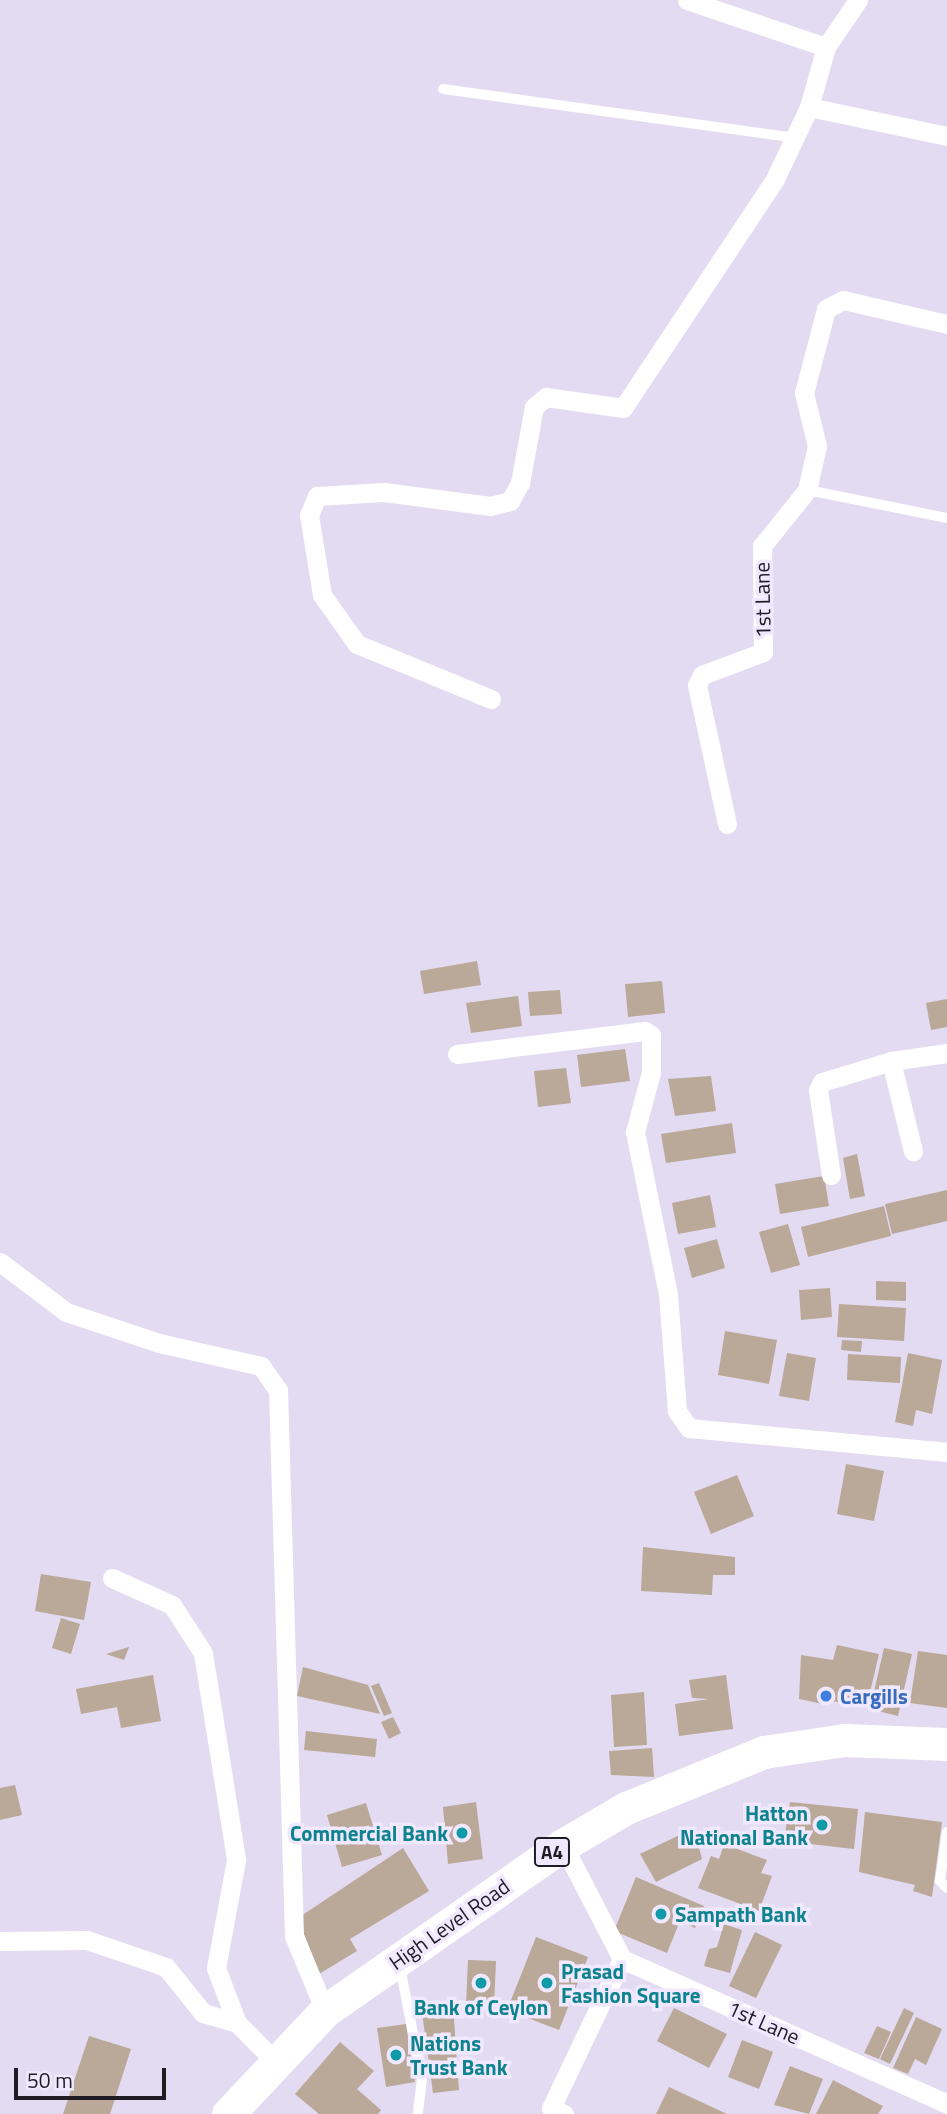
<!DOCTYPE html>
<html>
<head>
<meta charset="utf-8">
<style>
  body { margin:0 }
  #map { position:relative; width:947px; height:2114px; overflow:hidden; background:#e3dbf1; font-family:"Titillium Web",sans-serif }
  div>[style] { position:absolute }
  [style*='--x'] { left:calc(var(--x)*1px); top:calc(var(--y)*1px); width:calc(var(--w)*1px); rotate:calc(var(--a)*1deg) }
  .building>* { inset:0; background:#baa898 }
  .service>* { height:10px; margin:-5px; padding:0 5px; transform-origin:5px; border-radius:5px; background:#fff }
  .minor>* { height:19px; margin:-9.5px; padding:0 9.5px; transform-origin:9.5px; border-radius:9.5px; background:#fff }
  .trunk>* { height:33px; margin:-16.5px; padding:0 16.5px; transform-origin:16.5px; border-radius:16.5px; background:#fff }
  .dots>* { width:19px; height:19px; translate:-50% -50%; box-sizing:border-box; border:4px solid #f0e8fe; border-radius:50% }
  span { translate:-50% -50%; white-space:nowrap; text-align:center; line-height:1.15; -webkit-text-stroke:7px #f0e8fe; paint-order:stroke }
  .shield-label span { padding:2px 5px; background:#f0e8fe; border:2px solid; border-radius:5px; -webkit-text-stroke-width:0 }
  .shield-label { font-size:19px; color:#1f1c23; font-weight:700 }
  .street-label { font-size:21px; color:#1f1c23 }
  .shop-label { font-size:21px; color:#366cbe; font-weight:700 }
  .left { translate:0 -50%; text-align:left }
  .culture-label { font-size:21px; color:#0d838f; font-weight:700 }
  .right { translate:-100% -50%; text-align:right }
  .scale { position:absolute; left:14px; top:2068px; width:152px; height:32px; box-sizing:border-box; border:4px solid #1f1c23; border-top:0; padding-left:9px; font-size:21px; line-height:24px; white-space:nowrap; color:#1f1c23; -webkit-text-stroke:5px #f0e8fe; paint-order:stroke }
</style>
</head>
<body>
<div id="map">
  <div class="building">
    <div style="clip-path:polygon(477px 961px,481px 985px,424px 994px,420px 971px)"></div>
    <div style="clip-path:polygon(662px 981px,665px 1013px,628px 1017px,625px 984px)"></div>
    <div style="clip-path:polygon(560px 990px,562px 1014px,530px 1016px,528px 992px)"></div>
    <div style="clip-path:polygon(518px 996px,522px 1026px,471px 1033px,466px 1003px)"></div>
    <div style="clip-path:polygon(947px 999px,947px 1027px,931px 1030px,926px 1003px)"></div>
    <div style="clip-path:polygon(625px 1049px,630px 1081px,581px 1087px,577px 1055px)"></div>
    <div style="clip-path:polygon(566px 1068px,571px 1103px,538px 1107px,534px 1071px)"></div>
    <div style="clip-path:polygon(711px 1076px,716px 1111px,675px 1116px,668px 1079px)"></div>
    <div style="clip-path:polygon(732px 1123px,736px 1153px,666px 1163px,661px 1134px)"></div>
    <div style="clip-path:polygon(857px 1154px,865px 1196px,850px 1199px,843px 1158px)"></div>
    <div style="clip-path:polygon(824px 1176px,829px 1206px,780px 1214px,775px 1184px)"></div>
    <div style="clip-path:polygon(947px 1190px,947px 1221px,892px 1234px,885px 1204px)"></div>
    <div style="clip-path:polygon(710px 1195px,716px 1227px,678px 1234px,672px 1203px)"></div>
    <div style="clip-path:polygon(884px 1206px,891px 1236px,808px 1257px,801px 1227px)"></div>
    <div style="clip-path:polygon(788px 1224px,800px 1265px,771px 1273px,759px 1232px)"></div>
    <div style="clip-path:polygon(717px 1239px,725px 1268px,692px 1278px,684px 1248px)"></div>
    <div style="clip-path:polygon(876px 1281px,906px 1282px,906px 1301px,876px 1300px)"></div>
    <div style="clip-path:polygon(830px 1288px,832px 1317px,801px 1320px,799px 1290px)"></div>
    <div style="clip-path:polygon(839px 1304px,906px 1308px,904px 1341px,837px 1337px)"></div>
    <div style="clip-path:polygon(725px 1331px,777px 1340px,769px 1384px,718px 1375px)"></div>
    <div style="clip-path:polygon(842px 1340px,862px 1341px,861px 1352px,841px 1350px)"></div>
    <div style="clip-path:polygon(787px 1353px,816px 1358px,809px 1401px,779px 1396px)"></div>
    <div style="clip-path:polygon(908px 1353px,942px 1360px,932px 1414px,916px 1410px,913px 1426px,895px 1422px)"></div>
    <div style="clip-path:polygon(848px 1354px,901px 1357px,900px 1383px,847px 1380px)"></div>
    <div style="clip-path:polygon(846px 1464px,884px 1471px,874px 1521px,837px 1514px)"></div>
    <div style="clip-path:polygon(737px 1475px,754px 1516px,711px 1534px,694px 1492px)"></div>
    <div style="clip-path:polygon(643px 1547px,735px 1557px,735px 1575px,713px 1575px,712px 1595px,641px 1591px)"></div>
    <div style="clip-path:polygon(41px 1574px,91px 1582px,84px 1620px,35px 1611px)"></div>
    <div style="clip-path:polygon(61px 1618px,80px 1624px,71px 1654px,52px 1648px)"></div>
    <div style="clip-path:polygon(837px 1645px,879px 1654px,867px 1705px,828px 1701px,828px 1705px,799px 1699px,801px 1655px,833px 1660px)"></div>
    <div style="clip-path:polygon(129px 1647px,124px 1660px,106px 1654px)"></div>
    <div style="clip-path:polygon(884px 1648px,912px 1654px,898px 1716px,870px 1709px)"></div>
    <div style="clip-path:polygon(918px 1651px,947px 1655px,947px 1708px,910px 1703px)"></div>
    <div style="clip-path:polygon(303px 1667px,368px 1685px,380px 1714px,297px 1696px)"></div>
    <div style="clip-path:polygon(153px 1675px,161px 1721px,121px 1728px,117px 1707px,81px 1714px,76px 1689px)"></div>
    <div style="clip-path:polygon(726px 1675px,733px 1729px,679px 1736px,675px 1704px,709px 1699px,692px 1698px,689px 1680px)"></div>
    <div style="clip-path:polygon(379px 1683px,392px 1713px,384px 1716px,371px 1686px)"></div>
    <div style="clip-path:polygon(644px 1692px,647px 1745px,614px 1747px,611px 1695px)"></div>
    <div style="clip-path:polygon(393px 1717px,401px 1733px,389px 1739px,381px 1722px)"></div>
    <div style="clip-path:polygon(306px 1731px,377px 1739px,375px 1757px,304px 1750px)"></div>
    <div style="clip-path:polygon(652px 1748px,654px 1777px,611px 1775px,609px 1751px)"></div>
    <div style="clip-path:polygon(15px 1785px,22px 1815px,0 1820px,0 1788px)"></div>
    <div style="clip-path:polygon(476px 1802px,483px 1859px,448px 1864px,443px 1807px)"></div>
    <div style="clip-path:polygon(790px 1802px,858px 1809px,854px 1849px,784px 1841px)"></div>
    <div style="clip-path:polygon(366px 1803px,382px 1855px,342px 1867px,327px 1815px)"></div>
    <div style="clip-path:polygon(865px 1812px,942px 1822px,932px 1897px,913px 1891px,915px 1885px,859px 1872px)"></div>
    <div style="clip-path:polygon(694px 1828px,702px 1859px,656px 1882px,640px 1854px)"></div>
    <div style="clip-path:polygon(724px 1844px,767px 1860px,761px 1873px,772px 1876px,759px 1911px,698px 1888px,711px 1856px,719px 1859px)"></div>
    <div style="clip-path:polygon(403px 1848px,429px 1891px,350px 1939px,357px 1951px,319px 1974px,298px 1918px)"></div>
    <div style="clip-path:polygon(636px 1877px,704px 1906px,695px 1928px,680px 1921px,667px 1953px,614px 1931px)"></div>
    <div style="clip-path:polygon(724px 1924px,742px 1930px,730px 1973px,704px 1966px,709px 1949px,717px 1947px)"></div>
    <div style="clip-path:polygon(755px 1932px,782px 1945px,756px 1998px,729px 1986px)"></div>
    <div style="clip-path:polygon(536px 1937px,588px 1957px,559px 2030px,507px 2010px)"></div>
    <div style="clip-path:polygon(468px 1960px,496px 1961px,494px 2006px,466px 2005px)"></div>
    <div style="clip-path:polygon(453px 2006px,459px 2090px,433px 2093px,422px 2012px)"></div>
    <div style="clip-path:polygon(674px 2008px,727px 2034px,709px 2068px,657px 2041px)"></div>
    <div style="clip-path:polygon(904px 2008px,914px 2013px,890px 2064px,880px 2059px)"></div>
    <div style="clip-path:polygon(916px 2017px,942px 2029px,926px 2065px,915px 2059px,908px 2074px,893px 2068px)"></div>
    <div style="clip-path:polygon(406px 2024px,415px 2082px,386px 2087px,377px 2028px)"></div>
    <div style="clip-path:polygon(877px 2026px,891px 2032px,879px 2059px,864px 2053px)"></div>
    <div style="clip-path:polygon(89px 2036px,131px 2049px,110px 2114px,63px 2114px)"></div>
    <div style="clip-path:polygon(742px 2040px,773px 2052px,759px 2089px,728px 2077px)"></div>
    <div style="clip-path:polygon(340px 2042px,374px 2071px,357px 2089px,381px 2110px,378px 2114px,319px 2114px,295px 2094px)"></div>
    <div style="clip-path:polygon(790px 2066px,823px 2079px,809px 2114px,774px 2105px)"></div>
    <div style="clip-path:polygon(833px 2080px,883px 2106px,878px 2114px,816px 2114px)"></div>
    <div style="clip-path:polygon(669px 2087px,727px 2114px,656px 2114px)"></div>
  </div>
  <div class="service">
    <div style="--x:443;--y:89;--w:354;--a:7.9"></div>
    <div style="--x:807;--y:490;--w:143;--a:11.3"></div>
    <div style="--x:947;--y:1832;--w:49;--a:98.1"></div>
    <div style="--x:940;--y:1881;--w:10;--a:45"></div>
    <div style="--x:400;--y:1967;--w:114;--a:78.9"></div>
    <div style="--x:422;--y:2079;--w:35;--a:97"></div>
  </div>
  <div class="minor">
    <div style="--x:687;--y:0;--w:147;--a:18.7"></div>
    <div style="--x:809;--y:107;--w:141;--a:11.9"></div>
    <div style="--x:491;--y:699;--w:145;--a:-157.7"></div>
    <div style="--x:357;--y:644;--w:60;--a:-125.5"></div>
    <div style="--x:322;--y:595;--w:81;--a:-99.2"></div>
    <div style="--x:309;--y:515;--w:21;--a:-67"></div>
    <div style="--x:317;--y:496;--w:67;--a:-3.4"></div>
    <div style="--x:384;--y:492;--w:107;--a:7.5"></div>
    <div style="--x:490;--y:506;--w:21;--a:-14"></div>
    <div style="--x:510;--y:501;--w:21;--a:-61"></div>
    <div style="--x:520;--y:483;--w:77;--a:-79.6"></div>
    <div style="--x:534;--y:407;--w:16;--a:-40"></div>
    <div style="--x:546;--y:397;--w:78;--a:8.1"></div>
    <div style="--x:623;--y:408;--w:275;--a:-56.4"></div>
    <div style="--x:775;--y:179;--w:80;--a:-64.7"></div>
    <div style="--x:809;--y:107;--w:62;--a:-74.2"></div>
    <div style="--x:826;--y:47;--w:57;--a:-55.8"></div>
    <div style="--x:727;--y:824;--w:142;--a:-102.2"></div>
    <div style="--x:697;--y:685;--w:11;--a:-63"></div>
    <div style="--x:702;--y:675;--w:65;--a:-20.7"></div>
    <div style="--x:763;--y:652;--w:106;--a:-90.5"></div>
    <div style="--x:762;--y:546;--w:72;--a:-51.2"></div>
    <div style="--x:807;--y:490;--w:45;--a:-77.2"></div>
    <div style="--x:817;--y:446;--w:55;--a:-103.8"></div>
    <div style="--x:804;--y:393;--w:87;--a:-75.3"></div>
    <div style="--x:826;--y:309;--w:19;--a:-28"></div>
    <div style="--x:843;--y:300;--w:107;--a:13"></div>
    <div style="--x:457;--y:1054;--w:189;--a:-7"></div>
    <div style="--x:645;--y:1031;--w:7;--a:34"></div>
    <div style="--x:651;--y:1035;--w:37;--a:90"></div>
    <div style="--x:651;--y:1072;--w:62;--a:104.9"></div>
    <div style="--x:635;--y:1132;--w:165;--a:78.5"></div>
    <div style="--x:668;--y:1294;--w:117;--a:85.6"></div>
    <div style="--x:677;--y:1411;--w:21;--a:55"></div>
    <div style="--x:689;--y:1428;--w:259;--a:5.3"></div>
    <div style="--x:891;--y:1061;--w:93;--a:76.3"></div>
    <div style="--x:831;--y:1175;--w:86;--a:-98.7"></div>
    <div style="--x:818;--y:1090;--w:9;--a:-63"></div>
    <div style="--x:822;--y:1082;--w:72;--a:-16.9"></div>
    <div style="--x:891;--y:1061;--w:57;--a:-8.1"></div>
    <div style="--x:0;--y:1262;--w:83;--a:37.1"></div>
    <div style="--x:66;--y:1312;--w:98;--a:18.4"></div>
    <div style="--x:159;--y:1343;--w:105;--a:12.7"></div>
    <div style="--x:261;--y:1366;--w:29;--a:55"></div>
    <div style="--x:278;--y:1390;--w:546;--a:88.32"></div>
    <div style="--x:294;--y:1936;--w:81;--a:67.5"></div>
    <div style="--x:112;--y:1578;--w:66;--a:24.2"></div>
    <div style="--x:172;--y:1605;--w:57;--a:57.1"></div>
    <div style="--x:203;--y:1653;--w:210;--a:80.9"></div>
    <div style="--x:236;--y:1860;--w:110;--a:100.5"></div>
    <div style="--x:216;--y:1968;--w:59;--a:69.1"></div>
    <div style="--x:563;--y:1845;--w:128;--a:62.6"></div>
    <div style="--x:622;--y:1959;--w:356;--a:24"></div>
    <div style="--x:0;--y:1941;--w:87;--a:-0.7"></div>
    <div style="--x:87;--y:1940;--w:83;--a:18.9"></div>
    <div style="--x:166;--y:1967;--w:59;--a:51.2"></div>
    <div style="--x:203;--y:2013;--w:35;--a:16"></div>
    <div style="--x:237;--y:2023;--w:54;--a:45"></div>
    <div style="--x:564;--y:2114;--w:14;--a:-155"></div>
    <div style="--x:551;--y:2108;--w:165;--a:-64.5"></div>
  </div>
  <div class="trunk">
    <div style="--x:228;--y:2114;--w:141;--a:-46.7"></div>
    <div style="--x:325;--y:2011;--w:290;--a:-34.9"></div>
    <div style="--x:563;--y:1845;--w:73;--a:-30.4"></div>
    <div style="--x:626;--y:1808;--w:149;--a:-22.1"></div>
    <div style="--x:764;--y:1752;--w:81;--a:-8.5"></div>
    <div style="--x:844;--y:1740;--w:103;--a:2.2"></div>
  </div>
  <div class="dots">
    <div style="left:826px;top:1696px;background:#3f7fe0"></div>
    <div style="left:822px;top:1825px;background:#0f9aa8"></div>
    <div style="left:462px;top:1833px;background:#0f9aa8"></div>
    <div style="left:661px;top:1914px;background:#0f9aa8"></div>
    <div style="left:481px;top:1983px;background:#0f9aa8"></div>
    <div style="left:547px;top:1983px;background:#0f9aa8"></div>
    <div style="left:396px;top:2055px;background:#0f9aa8"></div>
  </div>
  <div class="shield-label">
    <span style="left:552px;top:1852px">A4</span>
  </div>
  <div class="street-label">
    <span style="left:762px;top:600px;rotate:-91deg">1st Lane</span>
    <span style="left:449px;top:1924px;rotate:-35deg">High Level Road</span>
    <span style="left:764px;top:2022px;rotate:24deg">1st Lane</span>
  </div>
  <div class="shop-label">
    <span class="left" style="left:840px;top:1696px">Cargills</span>
  </div>
  <div class="culture-label">
    <span class="right" style="left:808px;top:1825px">Hatton<br>National Bank</span>
    <span class="right" style="left:448px;top:1833px">Commercial Bank</span>
    <span class="left" style="left:675px;top:1914px">Sampath Bank</span>
    <span class="left" style="left:561px;top:1983px">Prasad<br>Fashion Square</span>
    <span style="left:481px;top:2007px">Bank of Ceylon</span>
    <span class="left" style="left:410px;top:2055px">Nations<br>Trust Bank</span>
  </div>
  <div class="scale">50 m</div>
</div>
</body>
</html>
